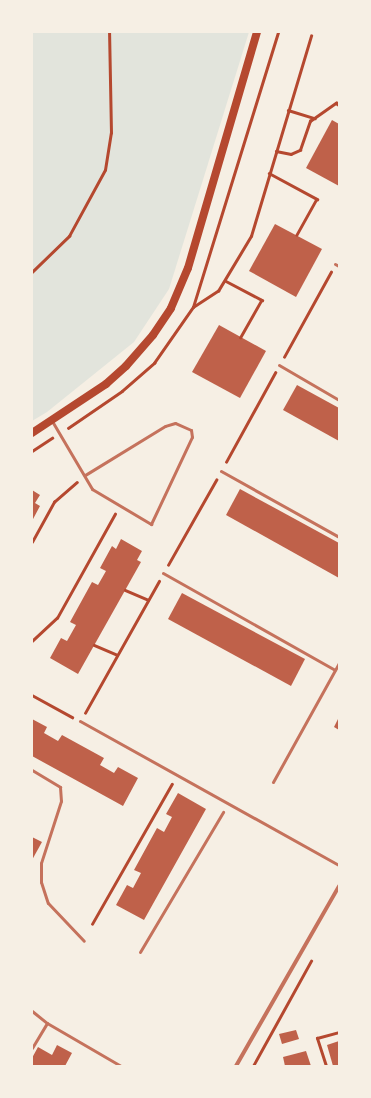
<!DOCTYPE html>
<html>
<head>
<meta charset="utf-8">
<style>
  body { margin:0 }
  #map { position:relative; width:371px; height:1098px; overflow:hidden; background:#f6efe4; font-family:Arial,sans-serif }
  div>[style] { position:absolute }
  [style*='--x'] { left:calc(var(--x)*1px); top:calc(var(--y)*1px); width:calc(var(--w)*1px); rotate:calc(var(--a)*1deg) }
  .green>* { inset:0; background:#e2e4dc }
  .building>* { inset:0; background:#bf614a }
  .path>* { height:2.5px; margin:-1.25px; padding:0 1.25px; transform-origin:1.25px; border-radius:1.25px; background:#b5482f }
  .service>* { height:3px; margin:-1.5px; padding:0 1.5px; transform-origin:1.5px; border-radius:1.5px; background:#c5725c }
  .minor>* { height:4px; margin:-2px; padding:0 2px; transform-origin:2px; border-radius:2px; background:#c5725c }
  .secondary>* { height:8px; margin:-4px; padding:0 4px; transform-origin:4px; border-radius:4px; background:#b5482f }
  span { translate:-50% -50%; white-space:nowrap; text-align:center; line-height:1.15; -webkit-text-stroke:4px #f6efe4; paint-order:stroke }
  .frame { position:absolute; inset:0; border:33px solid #f6efe4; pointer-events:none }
</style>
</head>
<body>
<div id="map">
  <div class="green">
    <div style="clip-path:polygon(32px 32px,249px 32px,169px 289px,134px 342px,47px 412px,32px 421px)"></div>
  </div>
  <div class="building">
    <div style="clip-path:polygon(332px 120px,339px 124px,339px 186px,306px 168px)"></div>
    <div style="clip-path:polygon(275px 224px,322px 249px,296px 297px,249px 271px)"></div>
    <div style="clip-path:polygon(219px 325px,266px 351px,240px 398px,192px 372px)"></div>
    <div style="clip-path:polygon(297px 385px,339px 408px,339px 441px,283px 410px)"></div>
    <div style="clip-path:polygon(240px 489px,339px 543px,339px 578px,226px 515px)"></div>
    <div style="clip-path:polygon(32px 490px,40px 495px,35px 503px,40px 506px,32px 521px)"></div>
    <div style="clip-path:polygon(121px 539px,142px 551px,137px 560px,141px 562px,78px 674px,50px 658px,61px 638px,67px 641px,76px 625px,70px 622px,92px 582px,98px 585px,106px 571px,100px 568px,112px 546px,116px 549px)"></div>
    <div style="clip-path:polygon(182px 593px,305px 659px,291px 686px,168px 619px)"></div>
    <div style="clip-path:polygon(339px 717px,339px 730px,334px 727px)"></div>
    <div style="clip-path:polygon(32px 719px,47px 727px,44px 733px,58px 741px,62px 735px,104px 758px,100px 765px,114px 773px,118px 767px,138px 778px,123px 806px,32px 756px)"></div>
    <div style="clip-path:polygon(178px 793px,206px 809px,144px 920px,116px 905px,127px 885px,133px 888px,141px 873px,134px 870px,157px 828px,164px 832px,172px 817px,166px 814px)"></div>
    <div style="clip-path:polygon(32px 837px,42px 842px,32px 860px)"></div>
    <div style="clip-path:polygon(296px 1030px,299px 1039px,282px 1044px,279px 1034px)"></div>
    <div style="clip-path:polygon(339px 1041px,339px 1066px,333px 1066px,327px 1045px)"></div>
    <div style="clip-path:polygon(57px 1045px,72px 1053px,65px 1066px,32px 1066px,32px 1058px,38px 1047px,52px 1055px)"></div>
    <div style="clip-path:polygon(306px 1051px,311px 1066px,285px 1066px,283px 1057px)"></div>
  </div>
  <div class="path">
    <div style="--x:288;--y:110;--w:28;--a:17"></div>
    <div style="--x:276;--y:151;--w:15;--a:11"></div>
    <div style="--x:291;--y:154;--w:10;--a:-24"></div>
    <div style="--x:300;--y:150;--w:31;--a:-71"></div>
    <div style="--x:310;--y:121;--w:32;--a:-35"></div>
    <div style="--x:336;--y:103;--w:4;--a:34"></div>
    <div style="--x:269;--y:173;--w:55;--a:28.4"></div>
    <div style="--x:317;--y:199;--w:41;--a:119.1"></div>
    <div style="--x:32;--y:272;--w:52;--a:-44.2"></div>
    <div style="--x:69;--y:236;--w:75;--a:-61.4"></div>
    <div style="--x:105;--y:170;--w:37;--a:-81"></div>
    <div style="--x:111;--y:133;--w:101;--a:-91.1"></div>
    <div style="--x:226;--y:281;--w:41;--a:27.8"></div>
    <div style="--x:262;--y:300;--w:43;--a:119.6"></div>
    <div style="--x:193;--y:307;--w:30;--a:-33"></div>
    <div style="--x:218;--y:291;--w:64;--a:-59"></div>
    <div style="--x:251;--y:236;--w:209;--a:-73.3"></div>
    <div style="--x:284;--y:357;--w:97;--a:-61.1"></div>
    <div style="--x:68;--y:428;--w:65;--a:-34.4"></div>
    <div style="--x:122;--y:391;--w:43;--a:-41.2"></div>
    <div style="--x:154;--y:363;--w:68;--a:-55.1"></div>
    <div style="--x:193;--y:307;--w:288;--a:-72.8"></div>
    <div style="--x:32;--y:451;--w:24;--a:-33"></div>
    <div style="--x:226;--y:462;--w:102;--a:-61.2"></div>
    <div style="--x:32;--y:542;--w:46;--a:-61.2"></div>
    <div style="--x:54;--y:502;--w:30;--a:-41"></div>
    <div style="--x:168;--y:565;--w:98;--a:-60.5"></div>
    <div style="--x:125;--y:590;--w:25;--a:23"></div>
    <div style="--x:32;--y:641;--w:34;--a:-43"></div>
    <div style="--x:57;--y:618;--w:119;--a:-60.9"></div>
    <div style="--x:94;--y:645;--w:25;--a:23"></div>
    <div style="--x:32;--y:695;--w:46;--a:28.8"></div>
    <div style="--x:85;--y:713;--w:151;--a:-60.7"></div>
    <div style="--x:92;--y:924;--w:161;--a:-60.3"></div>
    <div style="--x:253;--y:1066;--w:120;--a:-61.1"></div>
    <div style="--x:326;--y:1066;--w:29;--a:-108"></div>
    <div style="--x:317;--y:1038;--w:23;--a:-15"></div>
  </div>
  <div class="service">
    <div style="--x:335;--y:264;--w:4;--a:27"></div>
    <div style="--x:279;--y:365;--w:69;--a:30.3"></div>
    <div style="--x:52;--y:421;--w:79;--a:59.5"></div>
    <div style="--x:92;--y:489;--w:69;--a:30.7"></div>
    <div style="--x:151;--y:524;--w:96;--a:-64.8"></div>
    <div style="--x:192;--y:437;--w:7;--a:-98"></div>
    <div style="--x:191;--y:430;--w:17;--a:-156"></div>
    <div style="--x:175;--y:423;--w:10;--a:163"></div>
    <div style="--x:165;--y:426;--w:94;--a:148.5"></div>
    <div style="--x:221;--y:471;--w:135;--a:29.2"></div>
    <div style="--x:163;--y:573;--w:197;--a:29.4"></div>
    <div style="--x:80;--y:721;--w:296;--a:29.1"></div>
    <div style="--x:32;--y:770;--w:33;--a:31"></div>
    <div style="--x:60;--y:787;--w:14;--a:86"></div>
    <div style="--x:61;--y:801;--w:65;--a:107.9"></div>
    <div style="--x:41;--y:863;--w:19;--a:90"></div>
    <div style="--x:41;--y:882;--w:22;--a:72"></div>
    <div style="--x:48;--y:903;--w:52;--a:46.5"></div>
    <div style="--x:273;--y:782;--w:136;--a:-61"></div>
    <div style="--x:140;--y:952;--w:163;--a:-59.3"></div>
    <div style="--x:32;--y:1011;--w:19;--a:39"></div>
    <div style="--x:47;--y:1023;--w:86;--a:30.2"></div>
    <div style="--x:32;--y:1048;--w:29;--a:-59"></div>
  </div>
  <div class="minor">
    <div style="--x:236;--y:1066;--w:207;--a:-60.2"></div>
  </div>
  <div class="secondary">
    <div style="--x:32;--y:433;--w:89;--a:-33.5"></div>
    <div style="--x:106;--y:384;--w:27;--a:-42"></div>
    <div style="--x:126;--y:366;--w:41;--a:-48.9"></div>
    <div style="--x:153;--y:335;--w:32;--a:-56"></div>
    <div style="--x:171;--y:308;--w:43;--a:-67"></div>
    <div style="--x:188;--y:268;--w:246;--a:-73.7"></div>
  </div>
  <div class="frame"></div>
</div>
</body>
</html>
